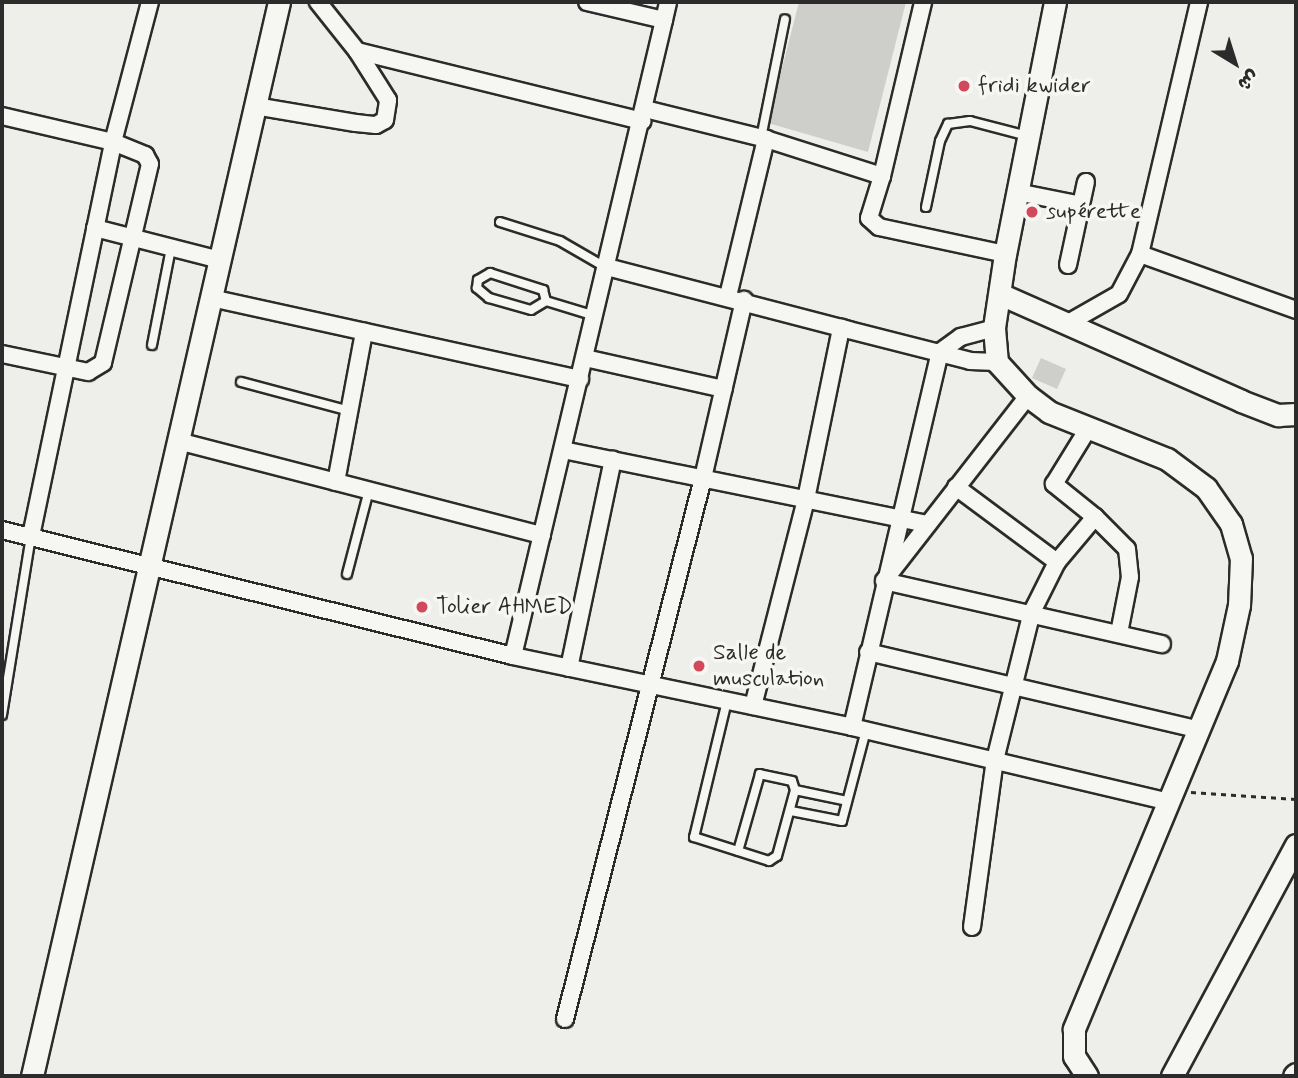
<!DOCTYPE html>
<html>
<head>
<meta charset="utf-8">
<style>
  body { margin:0 }
  #map { position:relative; width:1298px; height:1078px; overflow:hidden; background:#eeeeea; font-family:Mynerve,"Playpen Sans Arabic",sans-serif }
  div>[style] { position:absolute }
  [style*='--x'] { left:calc(var(--x)*1px); top:calc(var(--y)*1px); width:calc(var(--w)*1px); rotate:calc(var(--a)*1deg) }
  .green>* { inset:0; background:#cececa }
  .path>* { height:2.5px; margin-top:-1.25px; transform-origin:0; background:repeating-linear-gradient(90deg,#2b2b2b 0 5px,transparent 0 10px) }
  .roads { filter:drop-shadow(2px 0 #2b2b2b) drop-shadow(-2px 0 #2b2b2b) drop-shadow(0 2px #2b2b2b) drop-shadow(0 -2px #2b2b2b) }
  .lane>* { height:8px; margin:-4px; padding:0 4px; transform-origin:4px; border-radius:4px; background:#f6f6f2 }
  .street>* { height:16px; margin:-8px; padding:0 8px; transform-origin:8px; border-radius:8px; background:#f6f6f2 }
  .secondary>* { height:21px; margin:-10.5px; padding:0 10.5px; transform-origin:10.5px; border-radius:10.5px; background:#f6f6f2 }
  .dots>* { width:19px; height:19px; translate:-50% -50%; box-sizing:border-box; border:4px solid #f6f6f2; border-radius:50% }
  span { translate:-50% -50%; white-space:nowrap; text-align:center; line-height:1.15; -webkit-text-stroke:7px #f6f6f2; paint-order:stroke }
  .poi-label { font-size:23px; color:#2b2b2b }
  .left { translate:0 -50%; text-align:left }
  .frame { position:absolute; inset:0; border:4px solid #2b2b2b; pointer-events:none }
  .north { position:absolute; left:1200px; top:28px; width:70px; height:70px; -webkit-text-stroke:5px #f6f6f2; paint-order:stroke; rotate:142deg; font-size:19px; font-weight:700; line-height:28px; text-align:center; color:#2b2b2b }
  .north::after { content:''; display:block; margin:auto; width:24px; height:32px; background:#2b2b2b; clip-path:polygon(50% 0,100% 100%,50% 72%,0 100%) }
</style>
</head>
<body>
<div id="map">
  <div class="green">
    <div style="clip-path:polygon(799px 2px,906px 2px,868px 152px,768px 123px)"></div>
    <div style="clip-path:polygon(1041px 358px,1066px 369px,1057px 389px,1032px 378px)"></div>
  </div>
  <div class="path">
    <div style="--x:1191;--y:792;--w:105;--a:3.8"></div>
  </div>
  <div class="roads">
    <div class="lane">
      <div style="--x:761;--y:138;--w:121;--a:-78.6"></div>
      <div style="--x:926;--y:207;--w:67;--a:-78"></div>
      <div style="--x:940;--y:141;--w:19;--a:-65"></div>
      <div style="--x:948;--y:124;--w:22;--a:-8"></div>
      <div style="--x:970;--y:121;--w:60;--a:14.5"></div>
      <div style="--x:500;--y:222;--w:63;--a:17.6"></div>
      <div style="--x:560;--y:241;--w:52;--a:30"></div>
      <div style="--x:490;--y:273;--w:56;--a:17.8"></div>
      <div style="--x:543;--y:290;--w:11;--a:75"></div>
      <div style="--x:546;--y:301;--w:17;--a:149"></div>
      <div style="--x:531;--y:310;--w:44;--a:-164.1"></div>
      <div style="--x:489;--y:298;--w:16;--a:-140"></div>
      <div style="--x:477;--y:288;--w:8;--a:-83"></div>
      <div style="--x:478;--y:280;--w:14;--a:-30"></div>
      <div style="--x:546;--y:301;--w:51;--a:17"></div>
      <div style="--x:152;--y:345;--w:99;--a:-78.9"></div>
      <div style="--x:241;--y:382;--w:113;--a:14.9"></div>
      <div style="--x:347;--y:574;--w:87;--a:-75.3"></div>
      <div style="--x:727;--y:701;--w:140;--a:103.6"></div>
      <div style="--x:694;--y:837;--w:79;--a:17.7"></div>
      <div style="--x:769;--y:861;--w:9;--a:-32"></div>
      <div style="--x:777;--y:856;--w:68;--a:-74.7"></div>
      <div style="--x:795;--y:790;--w:9;--a:-108"></div>
      <div style="--x:792;--y:781;--w:33;--a:-168"></div>
      <div style="--x:760;--y:774;--w:80;--a:105.9"></div>
      <div style="--x:2;--y:715;--w:181;--a:-80.8"></div>
      <div style="--x:795;--y:790;--w:53;--a:11.9"></div>
      <div style="--x:791;--y:811;--w:52;--a:11.1"></div>
      <div style="--x:842;--y:821;--w:94;--a:-75.2"></div>
    </div>
    <div class="street">
      <div style="--x:587;--y:2;--w:79;--a:13.2"></div>
      <div style="--x:664;--y:20;--w:18;--a:-77"></div>
      <div style="--x:357;--y:51;--w:294;--a:13.8"></div>
      <div style="--x:255;--y:106;--w:102;--a:9.6"></div>
      <div style="--x:356;--y:123;--w:20;--a:6"></div>
      <div style="--x:376;--y:125;--w:10;--a:-29"></div>
      <div style="--x:385;--y:120;--w:20;--a:-81"></div>
      <div style="--x:388;--y:100;--w:58;--a:-122.3"></div>
      <div style="--x:357;--y:51;--w:63;--a:-128.5"></div>
      <div style="--x:645;--y:109;--w:125;--a:13.9"></div>
      <div style="--x:766;--y:139;--w:122;--a:17.7"></div>
      <div style="--x:882;--y:176;--w:44;--a:107.2"></div>
      <div style="--x:869;--y:218;--w:13;--a:42"></div>
      <div style="--x:879;--y:227;--w:129;--a:12.1"></div>
      <div style="--x:2;--y:116;--w:114;--a:13.2"></div>
      <div style="--x:113;--y:142;--w:35;--a:22"></div>
      <div style="--x:145;--y:155;--w:10;--a:61"></div>
      <div style="--x:150;--y:164;--w:204;--a:103.3"></div>
      <div style="--x:103;--y:363;--w:17;--a:149"></div>
      <div style="--x:88;--y:372;--w:88;--a:-168.2"></div>
      <div style="--x:882;--y:176;--w:179;--a:-76.7"></div>
      <div style="--x:1017;--y:192;--w:65;--a:11.5"></div>
      <div style="--x:95;--y:228;--w:129;--a:14.4"></div>
      <div style="--x:1140;--y:254;--w:259;--a:-76.8"></div>
      <div style="--x:1068;--y:265;--w:85;--a:-77.8"></div>
      <div style="--x:607;--y:267;--w:249;--a:14.6"></div>
      <div style="--x:728;--y:296;--w:162;--a:-76.4"></div>
      <div style="--x:211;--y:298;--w:378;--a:12.4"></div>
      <div style="--x:1070;--y:322;--w:56;--a:-29.7"></div>
      <div style="--x:1119;--y:294;--w:45;--a:-62.3"></div>
      <div style="--x:1140;--y:254;--w:166;--a:19.7"></div>
      <div style="--x:585;--y:358;--w:142;--a:12.6"></div>
      <div style="--x:1028;--y:396;--w:234;--a:127.9"></div>
      <div style="--x:884;--y:581;--w:285;--a:12.8"></div>
      <div style="--x:178;--y:441;--w:376;--a:14.5"></div>
      <div style="--x:563;--y:450;--w:372;--a:11.5"></div>
      <div style="--x:336;--y:482;--w:153;--a:-79.4"></div>
      <div style="--x:956;--y:487;--w:126;--a:36.6"></div>
      <div style="--x:1057;--y:562;--w:59;--a:-49.8"></div>
      <div style="--x:1095;--y:517;--w:53;--a:-141.2"></div>
      <div style="--x:1054;--y:484;--w:67;--a:-58.4"></div>
      <div style="--x:1095;--y:517;--w:45;--a:45"></div>
      <div style="--x:1127;--y:549;--w:28;--a:84"></div>
      <div style="--x:1130;--y:577;--w:57;--a:101.1"></div>
      <div style="--x:2;--y:530;--w:526;--a:13.85"></div>
      <div style="--x:513;--y:656;--w:346;--a:11.8"></div>
      <div style="--x:852;--y:727;--w:323;--a:13.3"></div>
      <div style="--x:31;--y:536;--w:402;--a:-78.2"></div>
      <div style="--x:113;--y:142;--w:145;--a:-75.2"></div>
      <div style="--x:868;--y:652;--w:337;--a:13.2"></div>
      <div style="--x:513;--y:656;--w:654;--a:-76.64"></div>
      <div style="--x:569;--y:668;--w:213;--a:-78.1"></div>
      <div style="--x:753;--y:706;--w:214;--a:-75.6"></div>
      <div style="--x:806;--y:499;--w:175;--a:-78.4"></div>
      <div style="--x:841;--y:328;--w:133;--a:14.3"></div>
      <div style="--x:970;--y:361;--w:27;--a:2"></div>
      <div style="--x:852;--y:727;--w:385;--a:-76.8"></div>
      <div style="--x:940;--y:352;--w:26;--a:-36"></div>
      <div style="--x:961;--y:337;--w:34;--a:-15"></div>
      <div style="--x:972;--y:927;--w:169;--a:-82.2"></div>
      <div style="--x:995;--y:760;--w:153;--a:-76"></div>
      <div style="--x:1032;--y:612;--w:56;--a:-63.4"></div>
      <div style="--x:565;--y:1019;--w:558;--a:-75.69"></div>
      <div style="--x:703;--y:478;--w:183;--a:-77"></div>
    </div>
    <div class="secondary">
      <div style="--x:1055;--y:2;--w:257;--a:101.2"></div>
      <div style="--x:1005;--y:254;--w:75;--a:98.5"></div>
      <div style="--x:994;--y:328;--w:34;--a:85"></div>
      <div style="--x:997;--y:362;--w:46;--a:47.6"></div>
      <div style="--x:1028;--y:396;--w:26;--a:37"></div>
      <div style="--x:1049;--y:412;--w:127;--a:21.7"></div>
      <div style="--x:1167;--y:459;--w:49;--a:36.6"></div>
      <div style="--x:1206;--y:488;--w:44;--a:55.2"></div>
      <div style="--x:1231;--y:524;--w:35;--a:74"></div>
      <div style="--x:1241;--y:558;--w:47;--a:92.4"></div>
      <div style="--x:1239;--y:605;--w:57;--a:102.1"></div>
      <div style="--x:1227;--y:661;--w:399;--a:112.6"></div>
      <div style="--x:1074;--y:1029;--w:27;--a:90"></div>
      <div style="--x:1074;--y:1056;--w:24;--a:57"></div>
      <div style="--x:1000;--y:294;--w:264;--a:23.9"></div>
      <div style="--x:1241;--y:401;--w:40;--a:21"></div>
      <div style="--x:1278;--y:415;--w:18;--a:-3"></div>
      <div style="--x:32;--y:1076;--w:1102;--a:-77.05"></div>
      <div style="--x:1172;--y:1076;--w:262;--a:-61.8"></div>
      <div style="--x:1294;--y:1076;--w:3;--a:-45"></div>
    </div>
  </div>
  <div class="dots">
    <div style="left:964px;top:86px;background:#d1495b"></div>
    <div style="left:1032px;top:212px;background:#d1495b"></div>
    <div style="left:422px;top:607px;background:#d1495b"></div>
    <div style="left:699px;top:666px;background:#d1495b"></div>
  </div>
  <div class="poi-label">
    <span class="left" style="left:978px;top:86px">fridi kwider</span>
    <span class="left" style="left:1046px;top:212px">supérette</span>
    <span class="left" style="left:436px;top:607px">Tolier AHMED</span>
    <span class="left" style="left:713px;top:666px">Salle de<br>musculation</span>
  </div>
  <div class="frame"></div>
  <div class="north">ش</div>
</div>
</body>
</html>
